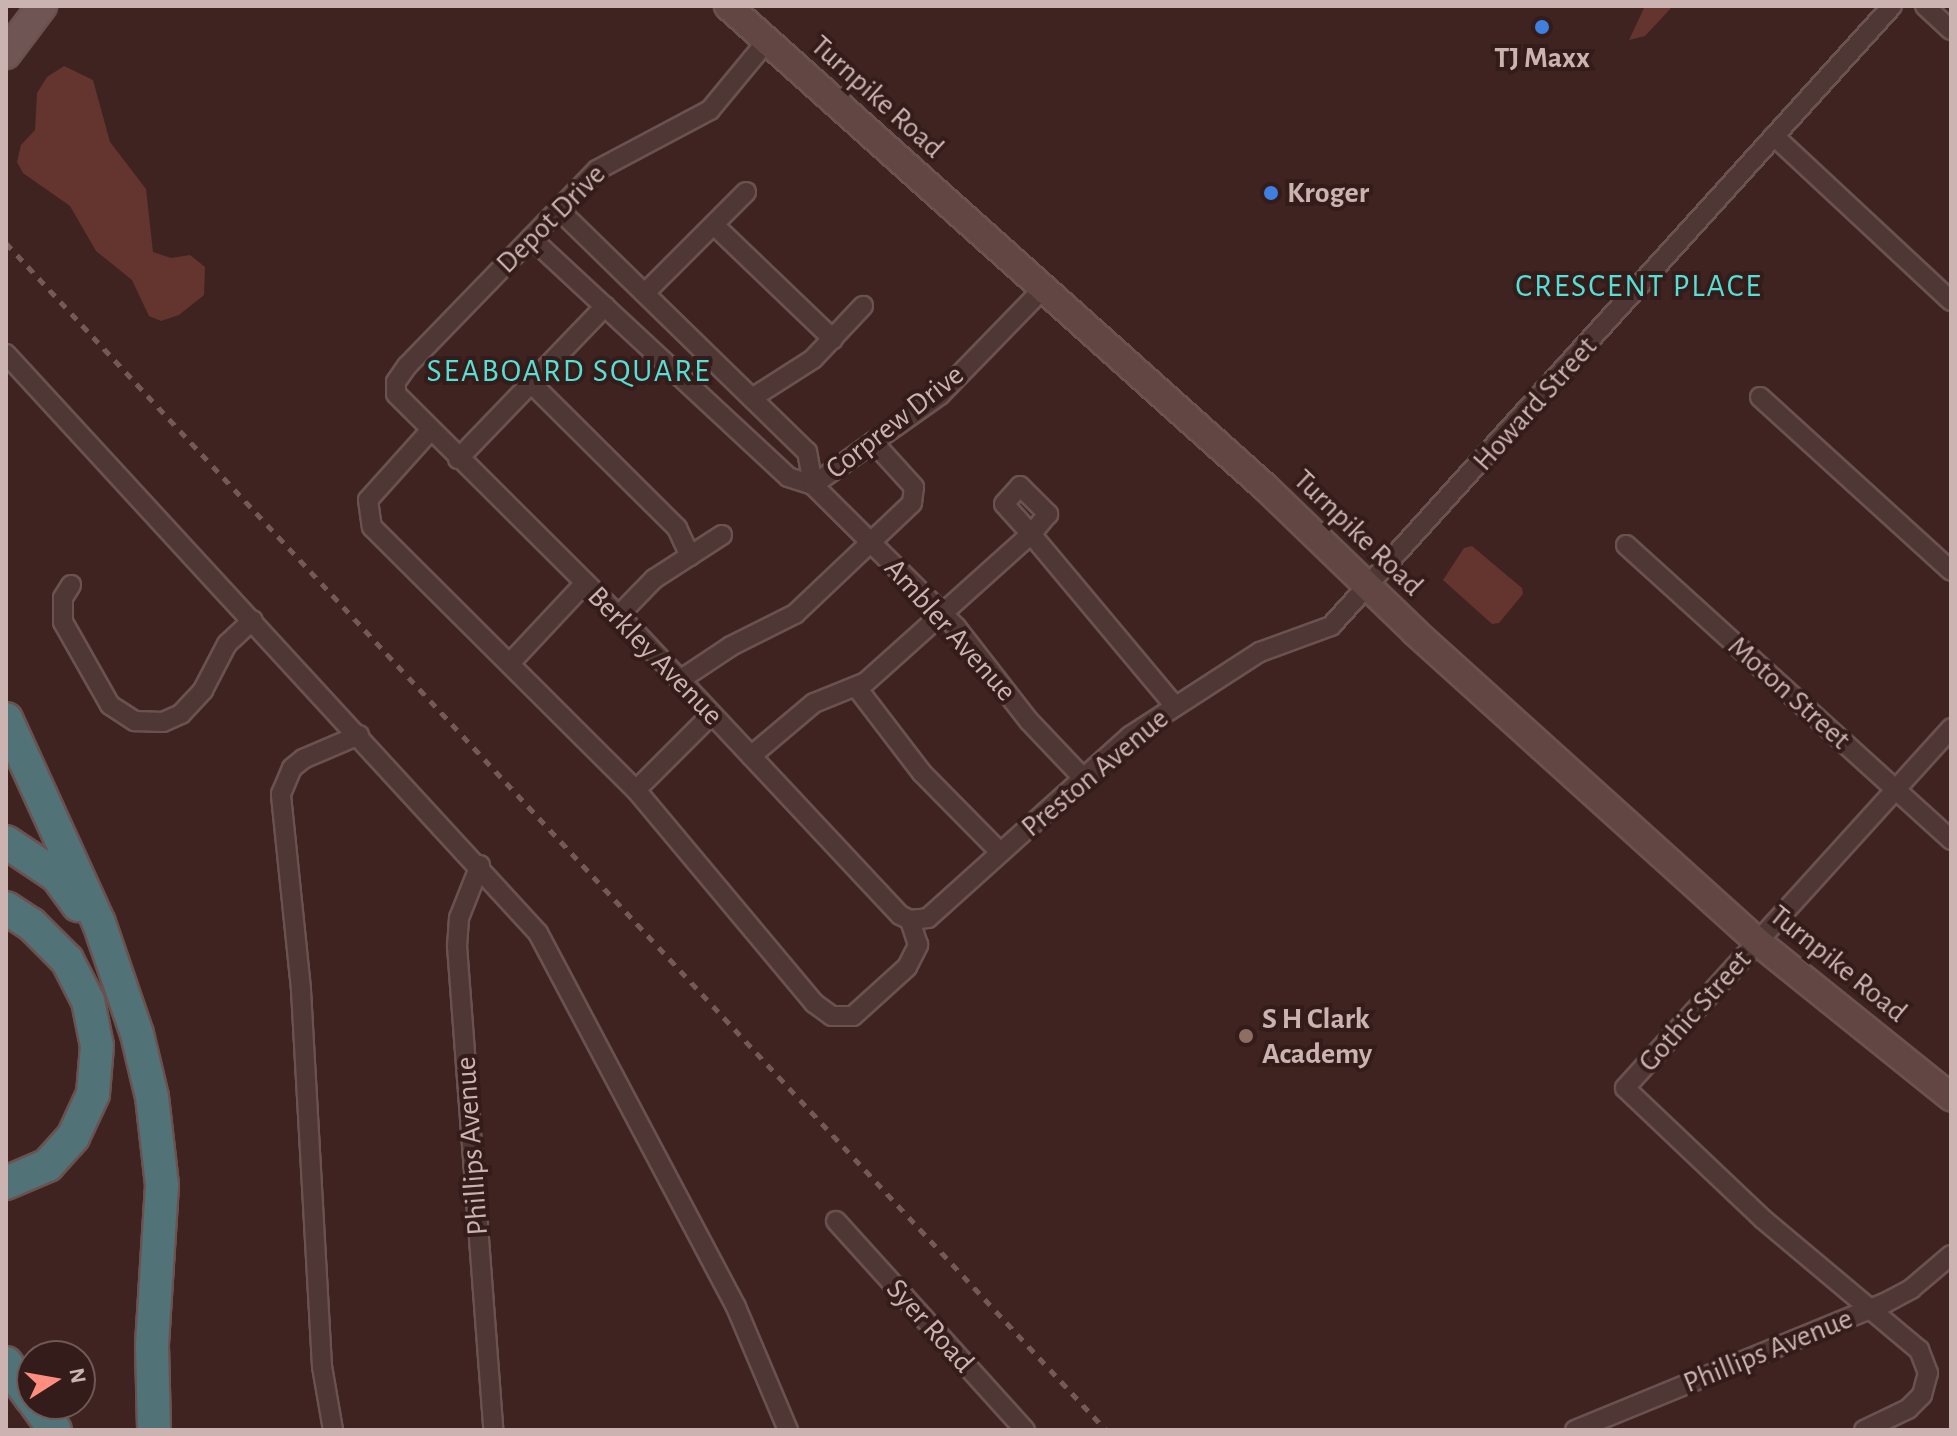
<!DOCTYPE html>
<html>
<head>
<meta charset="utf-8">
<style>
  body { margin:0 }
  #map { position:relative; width:1957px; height:1436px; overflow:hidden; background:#3f2321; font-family:"Alegreya Sans",sans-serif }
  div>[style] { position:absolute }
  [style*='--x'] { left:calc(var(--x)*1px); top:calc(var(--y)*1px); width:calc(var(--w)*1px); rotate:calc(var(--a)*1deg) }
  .water>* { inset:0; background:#64342f }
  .roads { filter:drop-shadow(2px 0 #6a5250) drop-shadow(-2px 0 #6a5250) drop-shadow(0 2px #6a5250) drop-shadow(0 -2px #6a5250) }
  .street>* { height:18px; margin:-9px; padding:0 9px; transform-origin:9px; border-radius:9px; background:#4f3735 }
  .secondary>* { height:26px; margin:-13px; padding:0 13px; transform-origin:13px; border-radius:13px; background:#624643 }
  .primary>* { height:28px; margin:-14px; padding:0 14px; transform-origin:14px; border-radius:14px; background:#6f5553 }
  .highway>* { height:32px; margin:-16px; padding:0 16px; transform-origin:16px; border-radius:16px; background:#517276 }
  .rail>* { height:5px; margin-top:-2.5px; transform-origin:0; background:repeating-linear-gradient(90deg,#765957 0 8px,transparent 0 16px) }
  .dots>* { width:22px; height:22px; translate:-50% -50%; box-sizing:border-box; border:4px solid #341c1a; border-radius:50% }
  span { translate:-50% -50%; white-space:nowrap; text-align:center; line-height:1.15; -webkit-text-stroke:8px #341c1a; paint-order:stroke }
  .poi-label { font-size:30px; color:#cab3b1; font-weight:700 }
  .left { translate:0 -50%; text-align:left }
  .street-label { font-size:30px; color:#cab3b1 }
  .neighbourhood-label { font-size:32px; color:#57dfd5; letter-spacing:2px }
  .frame { position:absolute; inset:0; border:8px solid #cab3b1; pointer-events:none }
  .north { position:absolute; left:16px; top:1340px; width:80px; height:80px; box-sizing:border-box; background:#341c1a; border:2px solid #705856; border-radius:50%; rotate:79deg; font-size:22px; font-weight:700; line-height:32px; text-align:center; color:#cab3b1 }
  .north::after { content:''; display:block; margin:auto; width:28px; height:36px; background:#ff8e81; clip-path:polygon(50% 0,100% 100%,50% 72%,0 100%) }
</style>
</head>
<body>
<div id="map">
  <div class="water">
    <div style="clip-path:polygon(1645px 6px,1673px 6px,1645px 36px,1629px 40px)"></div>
    <div style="clip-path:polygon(64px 66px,93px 80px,110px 142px,146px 189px,153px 252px,171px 258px,190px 255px,205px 267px,204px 295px,179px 315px,161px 321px,149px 316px,132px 280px,96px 251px,70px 206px,23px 173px,17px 162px,21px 145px,35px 130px,37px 93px,47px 77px)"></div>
    <div style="clip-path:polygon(1472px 546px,1522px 588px,1523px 594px,1499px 623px,1492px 624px,1443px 580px,1464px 548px)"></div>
  </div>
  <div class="roads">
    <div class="street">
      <div style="--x:1925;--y:6;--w:35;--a:43"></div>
      <div style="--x:767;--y:41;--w:89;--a:129.6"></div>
      <div style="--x:710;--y:110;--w:128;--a:152"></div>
      <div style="--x:597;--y:170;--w:273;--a:134.1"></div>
      <div style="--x:407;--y:366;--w:19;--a:125"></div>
      <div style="--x:396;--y:382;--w:12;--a:90"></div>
      <div style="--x:396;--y:394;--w:340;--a:44.9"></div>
      <div style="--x:637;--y:634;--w:385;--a:46.9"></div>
      <div style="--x:900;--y:915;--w:11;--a:27"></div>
      <div style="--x:1774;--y:136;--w:242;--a:43"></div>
      <div style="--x:714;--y:225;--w:165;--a:43.8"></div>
      <div style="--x:531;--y:238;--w:351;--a:42.9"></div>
      <div style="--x:788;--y:477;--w:26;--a:18"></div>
      <div style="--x:813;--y:485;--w:34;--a:-100"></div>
      <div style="--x:807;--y:452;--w:347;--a:-135.7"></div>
      <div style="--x:1043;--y:289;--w:148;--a:134.2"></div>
      <div style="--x:940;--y:395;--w:156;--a:144.7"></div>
      <div style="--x:813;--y:485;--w:202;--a:44.8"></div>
      <div style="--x:956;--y:627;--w:119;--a:52.2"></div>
      <div style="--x:1029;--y:721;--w:79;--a:46.5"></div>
      <div style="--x:645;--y:293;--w:143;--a:-45"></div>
      <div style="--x:6;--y:354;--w:786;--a:47.42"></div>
      <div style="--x:538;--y:933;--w:423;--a:62.1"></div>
      <div style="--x:736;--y:1307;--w:134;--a:67.1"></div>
      <div style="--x:531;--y:383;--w:206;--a:44.8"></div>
      <div style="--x:677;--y:528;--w:31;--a:65"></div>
      <div style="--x:1760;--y:397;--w:258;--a:42.3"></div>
      <div style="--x:752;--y:398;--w:72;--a:-32.6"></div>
      <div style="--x:813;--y:359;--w:73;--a:-46.7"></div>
      <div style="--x:429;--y:432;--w:91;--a:131.9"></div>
      <div style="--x:368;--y:500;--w:27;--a:82"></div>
      <div style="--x:372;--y:527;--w:373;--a:44.9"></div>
      <div style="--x:636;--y:790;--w:278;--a:50.1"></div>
      <div style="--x:814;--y:1003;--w:22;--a:36"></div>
      <div style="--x:832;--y:1016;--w:21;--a:0"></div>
      <div style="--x:853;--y:1016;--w:73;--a:-42.2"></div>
      <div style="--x:907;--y:967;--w:25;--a:-63"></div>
      <div style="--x:918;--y:945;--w:26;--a:-108"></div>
      <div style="--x:458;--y:459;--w:212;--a:-46.1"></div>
      <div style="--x:1020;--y:486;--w:40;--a:45"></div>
      <div style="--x:1048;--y:514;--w:26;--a:130"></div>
      <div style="--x:1031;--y:534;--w:40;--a:-132"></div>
      <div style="--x:1004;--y:504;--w:24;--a:-48"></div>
      <div style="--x:1626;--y:545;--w:439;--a:42.2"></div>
      <div style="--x:71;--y:585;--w:15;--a:122"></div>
      <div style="--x:63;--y:598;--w:24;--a:90"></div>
      <div style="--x:63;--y:622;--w:95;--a:60.5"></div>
      <div style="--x:110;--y:705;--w:30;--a:33"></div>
      <div style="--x:135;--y:721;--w:28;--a:2"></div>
      <div style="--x:163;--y:722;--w:20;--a:-24"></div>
      <div style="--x:181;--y:714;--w:33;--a:-47"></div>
      <div style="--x:203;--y:690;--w:52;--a:-62.4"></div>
      <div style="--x:227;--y:644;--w:35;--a:-43"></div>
      <div style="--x:618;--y:616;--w:52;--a:-45.8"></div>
      <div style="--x:654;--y:579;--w:81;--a:-32.9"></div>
      <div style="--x:512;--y:661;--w:107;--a:-46.9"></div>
      <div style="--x:680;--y:680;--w:61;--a:-33.7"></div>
      <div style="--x:731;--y:646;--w:72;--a:-26.6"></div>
      <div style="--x:795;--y:614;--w:161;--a:-43.5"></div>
      <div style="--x:912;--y:503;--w:16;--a:-83"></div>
      <div style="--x:914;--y:487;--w:61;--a:-132.3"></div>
      <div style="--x:857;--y:688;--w:107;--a:52.6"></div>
      <div style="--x:922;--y:773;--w:111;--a:45.4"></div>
      <div style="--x:751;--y:756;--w:82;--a:-40.1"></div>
      <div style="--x:814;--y:703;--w:56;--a:-22"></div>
      <div style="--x:866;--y:682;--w:222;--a:-41.9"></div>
      <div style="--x:1031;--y:534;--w:224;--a:50.1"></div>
      <div style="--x:636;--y:790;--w:107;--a:-45"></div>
      <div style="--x:480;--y:865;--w:57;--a:111.6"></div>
      <div style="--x:459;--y:918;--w:28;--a:94"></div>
      <div style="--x:457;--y:946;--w:485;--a:85.7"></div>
      <div style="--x:910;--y:920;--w:18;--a:-6"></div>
      <div style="--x:928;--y:918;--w:272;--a:-42"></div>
      <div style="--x:1130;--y:736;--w:155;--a:-32.9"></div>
      <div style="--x:1260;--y:652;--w:76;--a:-20.1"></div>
      <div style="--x:1331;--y:626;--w:836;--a:-47.86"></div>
      <div style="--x:836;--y:1221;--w:282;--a:47.9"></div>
      <div style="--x:333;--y:1430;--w:65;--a:-99.8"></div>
      <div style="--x:322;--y:1366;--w:378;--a:-93.2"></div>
      <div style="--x:301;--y:989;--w:196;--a:-95.9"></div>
      <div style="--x:281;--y:794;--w:28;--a:-67"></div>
      <div style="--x:292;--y:768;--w:14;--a:-39"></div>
      <div style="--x:303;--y:759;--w:61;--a:-23.2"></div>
      <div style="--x:1575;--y:1430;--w:335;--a:-22.3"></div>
      <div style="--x:1885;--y:1303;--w:30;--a:-28"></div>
      <div style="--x:1911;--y:1289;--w:52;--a:-40.4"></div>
      <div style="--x:1864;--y:1430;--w:49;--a:-25.5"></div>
      <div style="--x:1908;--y:1409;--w:20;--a:-45"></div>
      <div style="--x:1922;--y:1395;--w:23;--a:-75"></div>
      <div style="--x:1928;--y:1373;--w:25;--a:-111"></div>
      <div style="--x:1919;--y:1350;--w:204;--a:-140"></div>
      <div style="--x:1763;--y:1219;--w:190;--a:-136.5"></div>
      <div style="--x:1625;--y:1088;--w:486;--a:-47.8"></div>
    </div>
    <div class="secondary">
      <div style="--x:728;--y:6;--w:720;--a:41.85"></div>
      <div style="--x:1264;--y:486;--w:210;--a:44"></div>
      <div style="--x:1415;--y:632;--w:462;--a:42.1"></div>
      <div style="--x:1758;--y:942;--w:248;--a:38.8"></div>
    </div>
    <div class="primary">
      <div style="--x:6;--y:54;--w:60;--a:-53.1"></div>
    </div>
    <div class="highway">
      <div style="--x:6;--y:719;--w:224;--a:65.5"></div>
      <div style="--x:99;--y:923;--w:117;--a:71.1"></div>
      <div style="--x:137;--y:1034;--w:65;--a:76.6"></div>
      <div style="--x:152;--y:1097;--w:89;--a:83.5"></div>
      <div style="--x:162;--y:1185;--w:161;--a:93.6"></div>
      <div style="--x:152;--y:1346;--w:84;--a:88.6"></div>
      <div style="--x:6;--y:842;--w:61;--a:33.7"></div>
      <div style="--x:57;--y:876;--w:36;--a:54"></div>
      <div style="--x:6;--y:908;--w:30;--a:33"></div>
      <div style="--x:31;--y:924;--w:51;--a:45"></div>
      <div style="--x:67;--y:960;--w:46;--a:62.9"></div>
      <div style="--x:88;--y:1001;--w:46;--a:78.7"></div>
      <div style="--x:97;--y:1046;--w:48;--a:94.8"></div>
      <div style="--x:93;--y:1094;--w:47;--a:114.9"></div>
      <div style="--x:73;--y:1137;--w:38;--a:132"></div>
      <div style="--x:48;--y:1165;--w:46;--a:156.8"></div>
      <div style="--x:6;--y:1363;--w:44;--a:54.2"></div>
      <div style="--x:36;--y:1404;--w:32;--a:54"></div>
    </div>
  </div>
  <div class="rail">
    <div style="--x:6;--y:243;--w:1618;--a:47.18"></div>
  </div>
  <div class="dots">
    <div style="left:1542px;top:27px;background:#3f7fe0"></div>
    <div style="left:1271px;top:193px;background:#3f7fe0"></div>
    <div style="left:1246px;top:1036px;background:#8d6e63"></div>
  </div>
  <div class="poi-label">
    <span style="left:1542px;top:58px">TJ Maxx</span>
    <span class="left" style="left:1287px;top:193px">Kroger</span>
    <span class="left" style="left:1262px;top:1036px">S H Clark<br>Academy</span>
  </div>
  <div class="street-label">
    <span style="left:877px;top:97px;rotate:42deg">Turnpike Road</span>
    <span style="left:551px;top:219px;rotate:-45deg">Depot Drive</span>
    <span style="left:1535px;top:404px;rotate:-48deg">Howard Street</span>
    <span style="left:895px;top:422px;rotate:-38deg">Corprew Drive</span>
    <span style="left:1358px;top:533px;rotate:44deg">Turnpike Road</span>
    <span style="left:950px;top:630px;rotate:48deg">Ambler Avenue</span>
    <span style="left:655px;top:656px;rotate:46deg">Berkley Avenue</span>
    <span style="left:1789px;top:693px;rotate:42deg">Moton Street</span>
    <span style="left:1095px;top:773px;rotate:-40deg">Preston Avenue</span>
    <span style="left:1838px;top:964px;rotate:39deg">Turnpike Road</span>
    <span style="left:1695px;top:1011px;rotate:-48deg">Gothic Street</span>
    <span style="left:472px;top:1146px;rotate:-94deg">Phillips Avenue</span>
    <span style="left:930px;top:1326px;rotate:48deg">Syer Road</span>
    <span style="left:1768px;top:1351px;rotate:-22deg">Phillips Avenue</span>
  </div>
  <div class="neighbourhood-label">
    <span style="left:1639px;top:286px">CRESCENT PLACE</span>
    <span style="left:569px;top:371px">SEABOARD SQUARE</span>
  </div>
  <div class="frame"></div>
  <div class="north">N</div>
</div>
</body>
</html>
